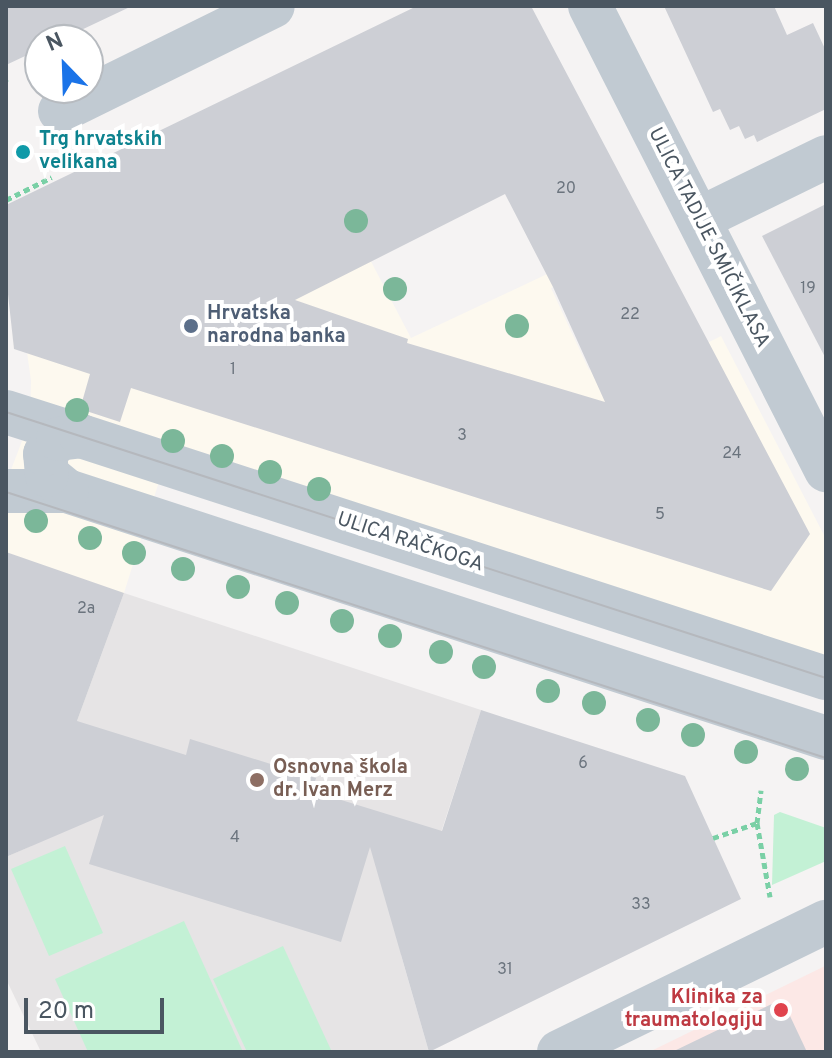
<!DOCTYPE html>
<html>
<head>
<meta charset="utf-8">
<style>
  body { margin:0 }
  #map { position:relative; width:832px; height:1058px; overflow:hidden; background:#f5f3f3; font-family:Overpass,sans-serif }
  div>[style] { position:absolute }
  [style*='--x'] { left:calc(var(--x)*1px); top:calc(var(--y)*1px); width:calc(var(--w)*1px); rotate:calc(var(--a)*1deg) }
  .commercial>* { inset:0; background:#fdf9ef }
  .education>* { inset:0; background:#e6e4e5 }
  .medical>* { inset:0; background:#fce8e6 }
  .green>* { inset:0; background:#c3f1d5 }
  .building>* { inset:0; background:#cdcfd5 }
  .path>* { height:5px; margin-top:-2.5px; transform-origin:0; background:repeating-linear-gradient(90deg,#7ad0a6 0 6px,transparent 0 10px) }
  .minor>* { height:44px; margin:-22px; padding:0 22px; transform-origin:22px; border-radius:22px; background:#c1cad2 }
  .tram>* { height:2px; margin:-1px; padding:0 1px; transform-origin:1px; border-radius:1px; background:#b5b8bd }
  .trees>* { width:24px; height:24px; margin:-12px; border-radius:50%; background:#7bb799 }
  .dots>* { width:22px; height:22px; translate:-50% -50%; box-sizing:border-box; border:4px solid #fff; border-radius:50% }
  span { translate:-50% -50%; white-space:nowrap; text-align:center; line-height:1.15; -webkit-text-stroke:8px #fff; paint-order:stroke }
  .number-label { font-size:16px; color:#6b747e }
  .number-label span { -webkit-text-stroke-width:0 }
  .culture-label { font-size:20px; color:#0d838f; font-weight:700 }
  .left { translate:0 -50%; text-align:left }
  .street-label { font-size:20px; color:#4a5661 }
  .service-label { font-size:20px; color:#4e5e75; font-weight:700 }
  .education-label { font-size:20px; color:#785e54; font-weight:700 }
  .health-label { font-size:20px; color:#be3a42; font-weight:700 }
  .right { translate:-100% -50%; text-align:right }
  .frame { position:absolute; inset:0; border:8px solid #4a5661; pointer-events:none }
  .north { position:absolute; left:24px; top:24px; width:80px; height:80px; box-sizing:border-box; background:#fff; border:2px solid #b7bbc0; border-radius:50%; rotate:337deg; font-size:22px; font-weight:700; line-height:32px; text-align:center; color:#4a5661 }
  .north::after { content:''; display:block; margin:auto; width:28px; height:36px; background:#1a73e8; clip-path:polygon(50% 0,100% 100%,50% 72%,0 100%) }
  .scale { position:absolute; left:24px; top:998px; width:140px; height:36px; box-sizing:border-box; border:4px solid #4a5661; border-top:0; padding-left:10px; font-size:24px; line-height:28px; white-space:nowrap; color:#4a5661; -webkit-text-stroke:6px #fff; paint-order:stroke }
</style>
</head>
<body>
<div id="map">
  <div class="commercial">
    <div style="clip-path:polygon(330px 183px,411px 338px,562px 267px,569px 280px,551px 288px,589px 370px,610px 359px,624px 385px,721px 336px,826px 539px,826px 665px,168px 453px,124px 593px,31px 847px,6px 857px,6px 483px,30px 420px,31px 381px,27px 352px,14px 349px,6px 264px)"></div>
  </div>
  <div class="education">
    <div style="clip-path:polygon(124px 593px,481px 710px,401px 955px,429px 1052px,41px 1052px,6px 979px,6px 857px,31px 846px)"></div>
  </div>
  <div class="medical">
    <div style="clip-path:polygon(825px 966px,826px 1052px,649px 1052px)"></div>
  </div>
  <div class="green">
    <div style="clip-path:polygon(780px 812px,826px 828px,826px 861px,772px 885px,774px 815px)"></div>
    <div style="clip-path:polygon(65px 846px,103px 933px,49px 956px,11px 869px)"></div>
    <div style="clip-path:polygon(184px 921px,243px 1052px,88px 1052px,55px 979px)"></div>
    <div style="clip-path:polygon(283px 946px,332px 1052px,247px 1052px,213px 979px)"></div>
  </div>
  <div class="building">
    <div style="clip-path:polygon(6px 6px,132px 6px,60px 40px,40px 40px,40px 49px,6px 65px)"></div>
    <div style="clip-path:polygon(evenodd,417px 6px,531px 6px,810px 534px,771px 591px,131px 388px,120px 422px,80px 409px,90px 374px,14px 349px,6px 276px,6px 205px,417px 6px,505px 194px,553px 287px,605px 402px,407px 343px,408px 339px,295px 300px,505px 194px)"></div>
    <div style="clip-path:polygon(664px 6px,774px 6px,787px 35px,813px 23px,826px 51px,826px 109px,757px 142px,754px 135px,745px 139px,739px 126px,730px 130px,720px 109px,713px 112px)"></div>
    <div style="clip-path:polygon(826px 204px,826px 359px,762px 236px)"></div>
    <div style="clip-path:polygon(6px 552px,124px 593px,77px 721px,186px 755px,190px 739px,316px 778px,312px 791px,442px 831px,481px 710px,685px 776px,741px 899px,429px 1052px,370px 847px,341px 942px,89px 864px,104px 815px,6px 857px)"></div>
    <div style="clip-path:polygon(782px 999px,807px 1052px,672px 1052px)"></div>
  </div>
  <div class="path">
    <div style="--x:6;--y:81;--w:1;--a:-90"></div>
    <div style="--x:6;--y:200;--w:51;--a:-26.6"></div>
    <div style="--x:757;--y:823;--w:75;--a:80"></div>
    <div style="--x:713;--y:838;--w:46;--a:-18.8"></div>
    <div style="--x:757;--y:823;--w:33;--a:-83"></div>
  </div>
  <div class="minor">
    <div style="--x:590;--y:6;--w:521;--a:63.04"></div>
    <div style="--x:60;--y:111;--w:237;--a:-26.2"></div>
    <div style="--x:699;--y:219;--w:141;--a:-26"></div>
    <div style="--x:6;--y:412;--w:79;--a:17.7"></div>
    <div style="--x:6;--y:491;--w:61;--a:0"></div>
    <div style="--x:67;--y:491;--w:798;--a:18.03"></div>
    <div style="--x:67;--y:491;--w:26;--a:-141"></div>
    <div style="--x:47;--y:475;--w:21;--a:-95"></div>
    <div style="--x:45;--y:454;--w:20;--a:-49"></div>
    <div style="--x:58;--y:439;--w:23;--a:-7"></div>
    <div style="--x:81;--y:436;--w:783;--a:18"></div>
    <div style="--x:559;--y:1052;--w:297;--a:-26"></div>
  </div>
  <div class="tram">
    <div style="--x:6;--y:412;--w:862;--a:17.97"></div>
    <div style="--x:6;--y:492;--w:862;--a:17.97"></div>
  </div>
  <div class="trees">
    <div style="left:356px;top:221px"></div>
    <div style="left:395px;top:289px"></div>
    <div style="left:517px;top:326px"></div>
    <div style="left:77px;top:410px"></div>
    <div style="left:173px;top:441px"></div>
    <div style="left:222px;top:456px"></div>
    <div style="left:270px;top:472px"></div>
    <div style="left:319px;top:489px"></div>
    <div style="left:36px;top:521px"></div>
    <div style="left:90px;top:538px"></div>
    <div style="left:134px;top:553px"></div>
    <div style="left:183px;top:569px"></div>
    <div style="left:238px;top:587px"></div>
    <div style="left:287px;top:603px"></div>
    <div style="left:342px;top:621px"></div>
    <div style="left:390px;top:636px"></div>
    <div style="left:441px;top:652px"></div>
    <div style="left:484px;top:667px"></div>
    <div style="left:548px;top:691px"></div>
    <div style="left:594px;top:703px"></div>
    <div style="left:648px;top:720px"></div>
    <div style="left:693px;top:735px"></div>
    <div style="left:746px;top:752px"></div>
    <div style="left:797px;top:769px"></div>
  </div>
  <div class="dots">
    <div style="left:23px;top:152px;background:#0f9aa8"></div>
    <div style="left:191px;top:326px;background:#5c6f8a"></div>
    <div style="left:257px;top:780px;background:#8d6e63"></div>
    <div style="left:781px;top:1010px;background:#e0444e"></div>
  </div>
  <div class="number-label">
    <span style="left:566px;top:189px">20</span>
    <span style="left:808px;top:289px">19</span>
    <span style="left:630px;top:315px">22</span>
    <span style="left:233px;top:370px">1</span>
    <span style="left:462px;top:436px">3</span>
    <span style="left:732px;top:454px">24</span>
    <span style="left:660px;top:515px">5</span>
    <span style="left:86px;top:609px">2a</span>
    <span style="left:583px;top:764px">6</span>
    <span style="left:235px;top:838px">4</span>
    <span style="left:641px;top:905px">33</span>
    <span style="left:505px;top:970px">31</span>
  </div>
  <div class="culture-label">
    <span class="left" style="left:39px;top:152px">Trg hrvatskih<br>velikana</span>
  </div>
  <div class="street-label">
    <span style="left:708px;top:238px;rotate:63deg">ULICA TADIJE SMIČIKLASA</span>
    <span style="left:410px;top:543px;rotate:18deg">ULICA RAČKOGA</span>
  </div>
  <div class="service-label">
    <span class="left" style="left:207px;top:326px">Hrvatska<br>narodna banka</span>
  </div>
  <div class="education-label">
    <span class="left" style="left:273px;top:780px">Osnovna škola<br>dr. Ivan Merz</span>
  </div>
  <div class="health-label">
    <span class="right" style="left:763px;top:1010px">Klinika za<br>traumatologiju</span>
  </div>
  <div class="frame"></div>
  <div class="north">N</div>
  <div class="scale">20 m</div>
</div>
</body>
</html>
